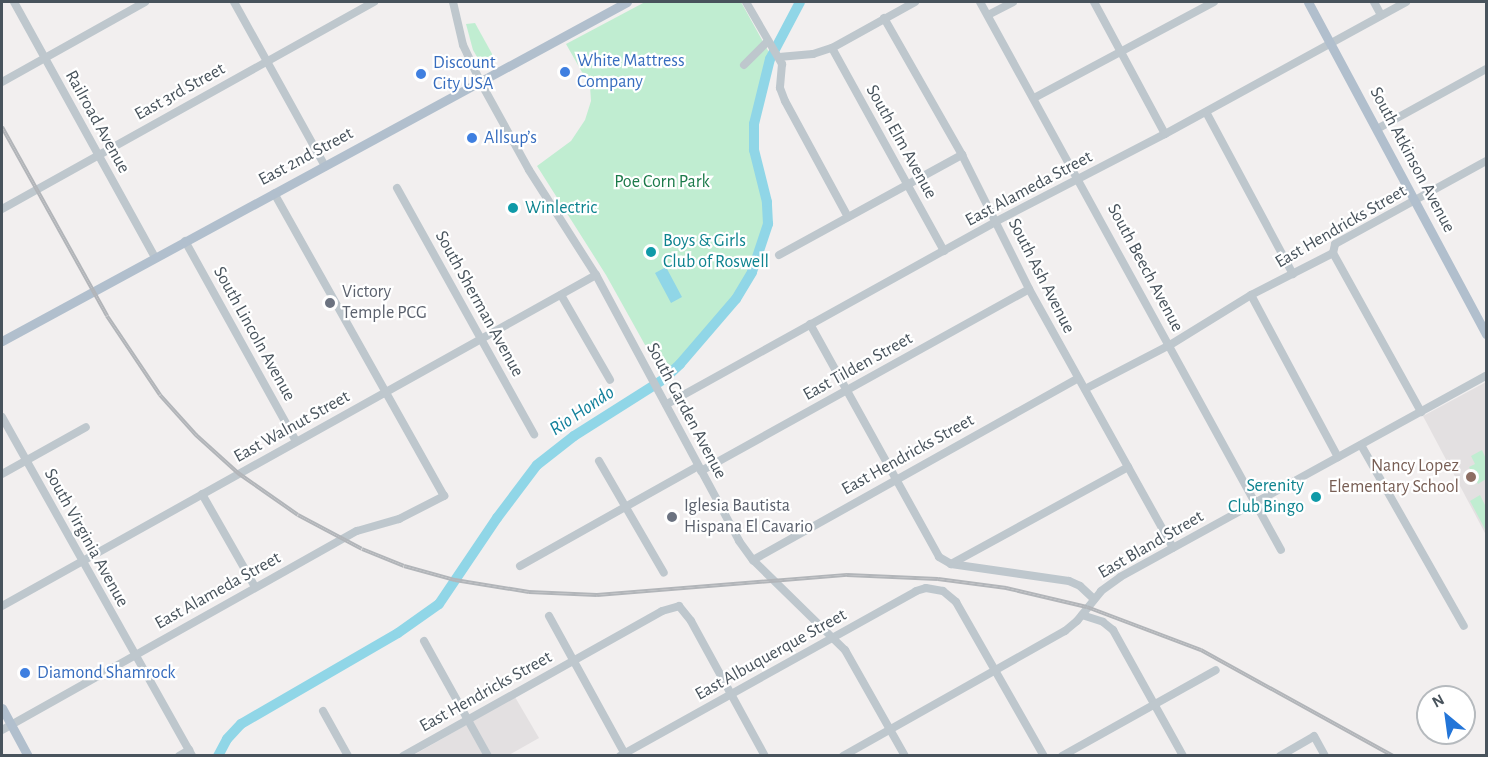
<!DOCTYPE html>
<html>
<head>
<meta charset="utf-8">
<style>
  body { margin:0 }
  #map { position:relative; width:1488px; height:757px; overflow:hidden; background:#f2efef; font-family:"Alegreya Sans",sans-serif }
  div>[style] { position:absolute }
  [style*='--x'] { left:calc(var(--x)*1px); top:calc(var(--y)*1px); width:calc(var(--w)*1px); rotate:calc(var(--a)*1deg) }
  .education>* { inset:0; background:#e3e0e1 }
  .green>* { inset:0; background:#c0edd1 }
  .water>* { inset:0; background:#90d6e7 }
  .river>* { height:10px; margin:-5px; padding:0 5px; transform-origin:5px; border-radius:5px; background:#90d6e7 }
  .minor>* { height:8px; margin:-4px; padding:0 4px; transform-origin:4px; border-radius:4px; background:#bec7cd }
  .major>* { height:9px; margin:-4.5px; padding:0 4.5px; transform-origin:4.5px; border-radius:4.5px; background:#b1bfcd }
  .rail>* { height:4px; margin-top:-2px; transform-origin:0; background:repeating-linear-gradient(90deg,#fff 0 4.5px,#b2b5b9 0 9px); box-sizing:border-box; border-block:2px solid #b2b5b9 }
  .dots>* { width:16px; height:16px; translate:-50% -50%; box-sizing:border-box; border:3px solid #fff; border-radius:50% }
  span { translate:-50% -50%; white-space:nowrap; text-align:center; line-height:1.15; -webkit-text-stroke:4.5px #fff; paint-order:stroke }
  .shop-label { font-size:18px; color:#366cbe }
  .left { translate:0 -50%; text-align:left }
  .street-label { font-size:18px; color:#48535c }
  .park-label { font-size:18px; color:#1c7a4a }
  .culture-label { font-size:18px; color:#0d838f }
  .right { translate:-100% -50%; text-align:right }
  .worship-label { font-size:18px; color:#5b616d }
  .education-label { font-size:18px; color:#785e54 }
  .water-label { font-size:20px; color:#14819c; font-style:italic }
  .frame { position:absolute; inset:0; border:3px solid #48535c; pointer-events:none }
  .north { position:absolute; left:1416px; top:685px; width:60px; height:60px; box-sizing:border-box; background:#fff; border:2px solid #b6babe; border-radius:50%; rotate:331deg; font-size:16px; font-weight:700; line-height:24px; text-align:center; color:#48535c }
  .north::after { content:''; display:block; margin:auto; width:21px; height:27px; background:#2375d8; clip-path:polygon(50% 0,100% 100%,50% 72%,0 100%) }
</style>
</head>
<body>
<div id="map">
  <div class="education">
    <div style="clip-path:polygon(1486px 382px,1486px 535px,1423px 416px)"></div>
    <div style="clip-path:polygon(515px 697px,539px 738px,509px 755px,412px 756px)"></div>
  </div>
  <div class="green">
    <div style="clip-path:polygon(645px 2px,741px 2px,771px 56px,754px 124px,754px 150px,769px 213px,764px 238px,752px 272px,736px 299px,680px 364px,664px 379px,606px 275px,537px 166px,571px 141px,585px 120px,591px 101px,590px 86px,566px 44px)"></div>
    <div style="clip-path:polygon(475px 23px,496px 61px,490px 64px,480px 62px,473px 50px,466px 24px)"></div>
    <div style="clip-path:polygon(1482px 450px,1486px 459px,1486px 479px,1478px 484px,1469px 467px,1475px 464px,1471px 456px)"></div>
    <div style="clip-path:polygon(1480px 495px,1486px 507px,1486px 531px,1470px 501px)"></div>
  </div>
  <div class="water">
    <div style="clip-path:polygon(666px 267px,682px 297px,671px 303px,655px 273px)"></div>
  </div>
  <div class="river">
    <div style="--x:218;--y:756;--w:19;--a:-62"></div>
    <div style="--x:227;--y:739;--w:21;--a:-47"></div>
    <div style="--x:241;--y:724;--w:181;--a:-30.1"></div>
    <div style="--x:398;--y:633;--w:50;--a:-35.3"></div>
    <div style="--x:439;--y:604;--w:104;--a:-56"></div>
    <div style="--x:497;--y:518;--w:66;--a:-53"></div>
    <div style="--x:537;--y:465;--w:47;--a:-38.1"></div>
    <div style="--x:574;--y:436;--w:107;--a:-32.3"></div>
    <div style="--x:664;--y:379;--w:22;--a:-43"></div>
    <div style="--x:680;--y:364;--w:86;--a:-49.3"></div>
    <div style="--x:736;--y:299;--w:31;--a:-59"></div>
    <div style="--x:752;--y:272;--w:51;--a:-71.6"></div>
    <div style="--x:768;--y:224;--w:22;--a:-93"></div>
    <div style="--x:767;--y:202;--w:54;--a:-104"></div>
    <div style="--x:754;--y:150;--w:26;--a:-90"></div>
    <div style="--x:754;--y:124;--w:67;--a:-76.2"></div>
    <div style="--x:770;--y:59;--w:64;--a:-62.2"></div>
  </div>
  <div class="minor">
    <div style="--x:14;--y:2;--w:291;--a:61.1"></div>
    <div style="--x:234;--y:2;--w:188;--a:61"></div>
    <div style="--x:453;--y:2;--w:44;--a:76.9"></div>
    <div style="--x:463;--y:45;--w:42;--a:64.7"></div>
    <div style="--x:481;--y:83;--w:99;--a:61.1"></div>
    <div style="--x:529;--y:170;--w:125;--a:57.5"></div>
    <div style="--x:596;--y:275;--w:302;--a:61.7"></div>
    <div style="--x:739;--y:541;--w:24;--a:54"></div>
    <div style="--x:753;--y:560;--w:129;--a:44.4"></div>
    <div style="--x:845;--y:650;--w:122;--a:60.5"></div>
    <div style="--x:746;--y:2;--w:72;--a:59.9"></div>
    <div style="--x:782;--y:64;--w:24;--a:95"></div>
    <div style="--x:780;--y:88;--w:14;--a:69"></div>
    <div style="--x:785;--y:101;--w:132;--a:61.5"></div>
    <div style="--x:980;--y:2;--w:625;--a:61.22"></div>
    <div style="--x:1094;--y:2;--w:150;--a:61.7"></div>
    <div style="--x:1374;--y:2;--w:15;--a:62"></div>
    <div style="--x:988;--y:15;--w:28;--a:-27"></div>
    <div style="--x:884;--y:18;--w:158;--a:60.3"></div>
    <div style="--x:962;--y:155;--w:150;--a:63.4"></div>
    <div style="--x:1029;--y:289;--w:296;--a:60.9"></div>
    <div style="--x:832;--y:48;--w:232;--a:61.1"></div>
    <div style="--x:779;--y:57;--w:34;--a:-5"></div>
    <div style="--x:813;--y:54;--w:20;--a:-18"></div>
    <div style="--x:832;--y:48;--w:95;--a:-29"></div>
    <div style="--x:744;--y:65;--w:33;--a:-45"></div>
    <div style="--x:2;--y:82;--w:164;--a:-29.2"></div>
    <div style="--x:1034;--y:98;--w:204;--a:-28.1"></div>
    <div style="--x:1206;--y:112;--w:184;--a:61.8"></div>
    <div style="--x:1377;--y:129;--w:124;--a:-28.8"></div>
    <div style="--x:397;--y:188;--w:282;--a:60.9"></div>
    <div style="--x:2;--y:209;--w:426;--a:-29.1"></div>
    <div style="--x:185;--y:241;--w:229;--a:61"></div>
    <div style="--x:1333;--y:253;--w:182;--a:61"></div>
    <div style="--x:779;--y:255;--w:209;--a:-28.7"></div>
    <div style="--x:561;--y:295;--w:98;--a:60"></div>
    <div style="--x:1251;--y:295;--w:184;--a:61.8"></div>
    <div style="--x:810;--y:324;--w:266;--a:61"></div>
    <div style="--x:939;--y:557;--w:14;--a:30"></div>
    <div style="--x:951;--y:564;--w:119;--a:8.2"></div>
    <div style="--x:1069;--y:581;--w:12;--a:24"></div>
    <div style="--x:1080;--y:586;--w:19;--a:43"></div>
    <div style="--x:1085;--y:389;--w:96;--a:-27.4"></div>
    <div style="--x:1170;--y:345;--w:95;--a:-31.7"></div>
    <div style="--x:1251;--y:295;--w:92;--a:-27.1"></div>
    <div style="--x:1333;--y:253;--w:9;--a:-77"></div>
    <div style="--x:1335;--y:244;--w:172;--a:-28.8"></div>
    <div style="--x:667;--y:404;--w:375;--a:-29"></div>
    <div style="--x:995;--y:222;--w:191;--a:-27.4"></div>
    <div style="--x:1165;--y:134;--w:275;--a:-28.7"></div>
    <div style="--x:2;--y:417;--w:389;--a:60.7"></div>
    <div style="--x:1361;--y:445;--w:208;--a:60.4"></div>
    <div style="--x:599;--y:461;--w:129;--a:59.9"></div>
    <div style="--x:701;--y:471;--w:375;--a:-29"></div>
    <div style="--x:2;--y:474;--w:96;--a:-29.2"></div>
    <div style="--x:202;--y:494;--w:107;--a:60.3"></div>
    <div style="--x:753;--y:560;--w:372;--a:-29.2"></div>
    <div style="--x:951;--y:564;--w:202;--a:-28.7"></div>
    <div style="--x:520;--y:566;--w:204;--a:-29.3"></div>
    <div style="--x:2;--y:606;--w:680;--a:-29.13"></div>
    <div style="--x:1082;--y:615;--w:22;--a:18"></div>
    <div style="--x:1103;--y:622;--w:13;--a:39"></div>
    <div style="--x:1113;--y:630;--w:144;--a:60.9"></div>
    <div style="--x:549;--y:616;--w:160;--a:61.2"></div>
    <div style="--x:424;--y:641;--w:132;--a:60.9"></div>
    <div style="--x:323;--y:711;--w:51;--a:60.9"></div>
    <div style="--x:2;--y:730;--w:407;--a:-29.3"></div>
    <div style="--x:357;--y:531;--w:44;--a:-15.9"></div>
    <div style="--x:399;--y:519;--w:51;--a:-27.1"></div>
    <div style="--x:444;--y:496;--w:347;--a:-119.3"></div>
    <div style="--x:179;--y:756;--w:12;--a:-31"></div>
    <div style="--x:403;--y:756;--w:297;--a:-29.2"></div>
    <div style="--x:662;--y:611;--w:18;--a:-16"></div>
    <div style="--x:679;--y:606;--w:19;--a:51"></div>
    <div style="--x:691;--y:621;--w:154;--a:61.3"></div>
    <div style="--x:620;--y:756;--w:339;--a:-29.1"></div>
    <div style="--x:916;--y:591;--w:10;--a:-17"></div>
    <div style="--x:926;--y:588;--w:17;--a:10"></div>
    <div style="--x:943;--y:591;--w:17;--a:40"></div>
    <div style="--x:956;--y:602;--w:177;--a:60.3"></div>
    <div style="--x:843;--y:756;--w:255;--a:-29.4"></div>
    <div style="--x:1065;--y:631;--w:16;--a:-40"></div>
    <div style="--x:1077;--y:621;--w:38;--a:-51"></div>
    <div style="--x:1101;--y:591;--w:24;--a:-36"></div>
    <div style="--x:1120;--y:577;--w:418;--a:-28.8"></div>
    <div style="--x:1062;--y:756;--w:176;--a:-29.2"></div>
    <div style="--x:1280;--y:756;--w:39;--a:-30"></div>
    <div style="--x:1314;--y:736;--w:23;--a:61"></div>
  </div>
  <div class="major">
    <div style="--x:1308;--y:2;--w:377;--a:61.8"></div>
    <div style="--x:2;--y:341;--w:711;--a:-28.48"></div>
    <div style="--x:2;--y:708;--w:55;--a:61.6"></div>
  </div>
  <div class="rail">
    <div style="--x:2;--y:127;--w:216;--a:60.9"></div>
    <div style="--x:107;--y:316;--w:95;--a:56.1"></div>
    <div style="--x:160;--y:395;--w:54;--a:48"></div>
    <div style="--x:196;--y:435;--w:57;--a:42.1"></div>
    <div style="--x:238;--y:473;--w:73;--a:35"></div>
    <div style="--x:298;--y:515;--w:72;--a:28"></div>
    <div style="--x:362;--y:549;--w:45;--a:22"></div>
    <div style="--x:404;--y:566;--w:53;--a:15.4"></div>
    <div style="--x:455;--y:580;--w:75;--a:9.2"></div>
    <div style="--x:529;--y:592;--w:68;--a:2.5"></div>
    <div style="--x:597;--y:595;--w:251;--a:-4.6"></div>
    <div style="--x:847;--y:575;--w:91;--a:2.5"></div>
    <div style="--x:938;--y:579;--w:69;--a:7.5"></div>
    <div style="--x:1006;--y:588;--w:83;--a:13.2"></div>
    <div style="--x:1087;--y:607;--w:122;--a:20.7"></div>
    <div style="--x:1201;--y:650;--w:219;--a:28.9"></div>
  </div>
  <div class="dots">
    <div style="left:565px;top:72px;background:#3f7fe0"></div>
    <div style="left:421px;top:74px;background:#3f7fe0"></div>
    <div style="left:472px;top:138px;background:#3f7fe0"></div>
    <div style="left:513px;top:208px;background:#0f9aa8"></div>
    <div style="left:651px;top:252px;background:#0f9aa8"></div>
    <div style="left:330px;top:303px;background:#6b7280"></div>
    <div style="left:1471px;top:477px;background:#8d6e63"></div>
    <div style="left:1316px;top:497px;background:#0f9aa8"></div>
    <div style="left:672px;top:517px;background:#6b7280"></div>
    <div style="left:25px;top:673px;background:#3f7fe0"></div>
  </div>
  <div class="shop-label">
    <span class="left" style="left:577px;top:72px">White Mattress<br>Company</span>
    <span class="left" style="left:433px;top:74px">Discount<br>City USA</span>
    <span class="left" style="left:484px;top:138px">Allsup’s</span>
    <span class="left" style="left:37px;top:673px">Diamond Shamrock</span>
  </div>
  <div class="street-label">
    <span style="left:180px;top:92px;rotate:-29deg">East 3rd Street</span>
    <span style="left:97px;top:122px;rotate:61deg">Railroad Avenue</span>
    <span style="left:901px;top:142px;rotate:61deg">South Elm Avenue</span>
    <span style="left:306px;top:157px;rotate:-28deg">East 2nd Street</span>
    <span style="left:1412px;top:160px;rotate:62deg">South Atkinson Avenue</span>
    <span style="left:1029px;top:189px;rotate:-28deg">East Alameda Street</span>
    <span style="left:1341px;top:227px;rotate:-30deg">East Hendricks Street</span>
    <span style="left:1145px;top:268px;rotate:62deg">South Beech Avenue</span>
    <span style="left:1041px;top:276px;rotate:63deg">South Ash Avenue</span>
    <span style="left:479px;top:304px;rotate:61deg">South Sherman Avenue</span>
    <span style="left:254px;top:334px;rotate:61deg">South Lincoln Avenue</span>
    <span style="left:858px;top:367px;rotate:-29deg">East Tilden Street</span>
    <span style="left:686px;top:411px;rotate:62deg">South Garden Avenue</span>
    <span style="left:292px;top:427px;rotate:-29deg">East Walnut Street</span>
    <span style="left:908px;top:455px;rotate:-29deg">East Hendricks Street</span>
    <span style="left:86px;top:538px;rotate:61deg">South Virginia Avenue</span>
    <span style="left:1151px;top:545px;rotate:-30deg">East Bland Street</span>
    <span style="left:218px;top:591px;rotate:-29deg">East Alameda Street</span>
    <span style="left:771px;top:655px;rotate:-29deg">East Albuquerque Street</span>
    <span style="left:486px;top:692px;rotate:-29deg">East Hendricks Street</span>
  </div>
  <div class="park-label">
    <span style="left:662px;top:182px">Poe Corn Park</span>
  </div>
  <div class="culture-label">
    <span class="left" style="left:525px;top:208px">Winlectric</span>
    <span class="left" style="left:663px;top:252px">Boys &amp; Girls<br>Club of Roswell</span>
    <span class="right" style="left:1304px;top:497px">Serenity<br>Club Bingo</span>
  </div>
  <div class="worship-label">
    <span class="left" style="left:342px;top:303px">Victory<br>Temple PCG</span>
    <span class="left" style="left:684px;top:517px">Iglesia Bautista<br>Hispana El Cavario</span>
  </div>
  <div class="education-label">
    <span class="right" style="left:1459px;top:477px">Nancy Lopez<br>Elementary School</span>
  </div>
  <div class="water-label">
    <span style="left:582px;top:411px;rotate:-34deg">Rio Hondo</span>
  </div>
  <div class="frame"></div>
  <div class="north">N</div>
</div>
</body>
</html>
